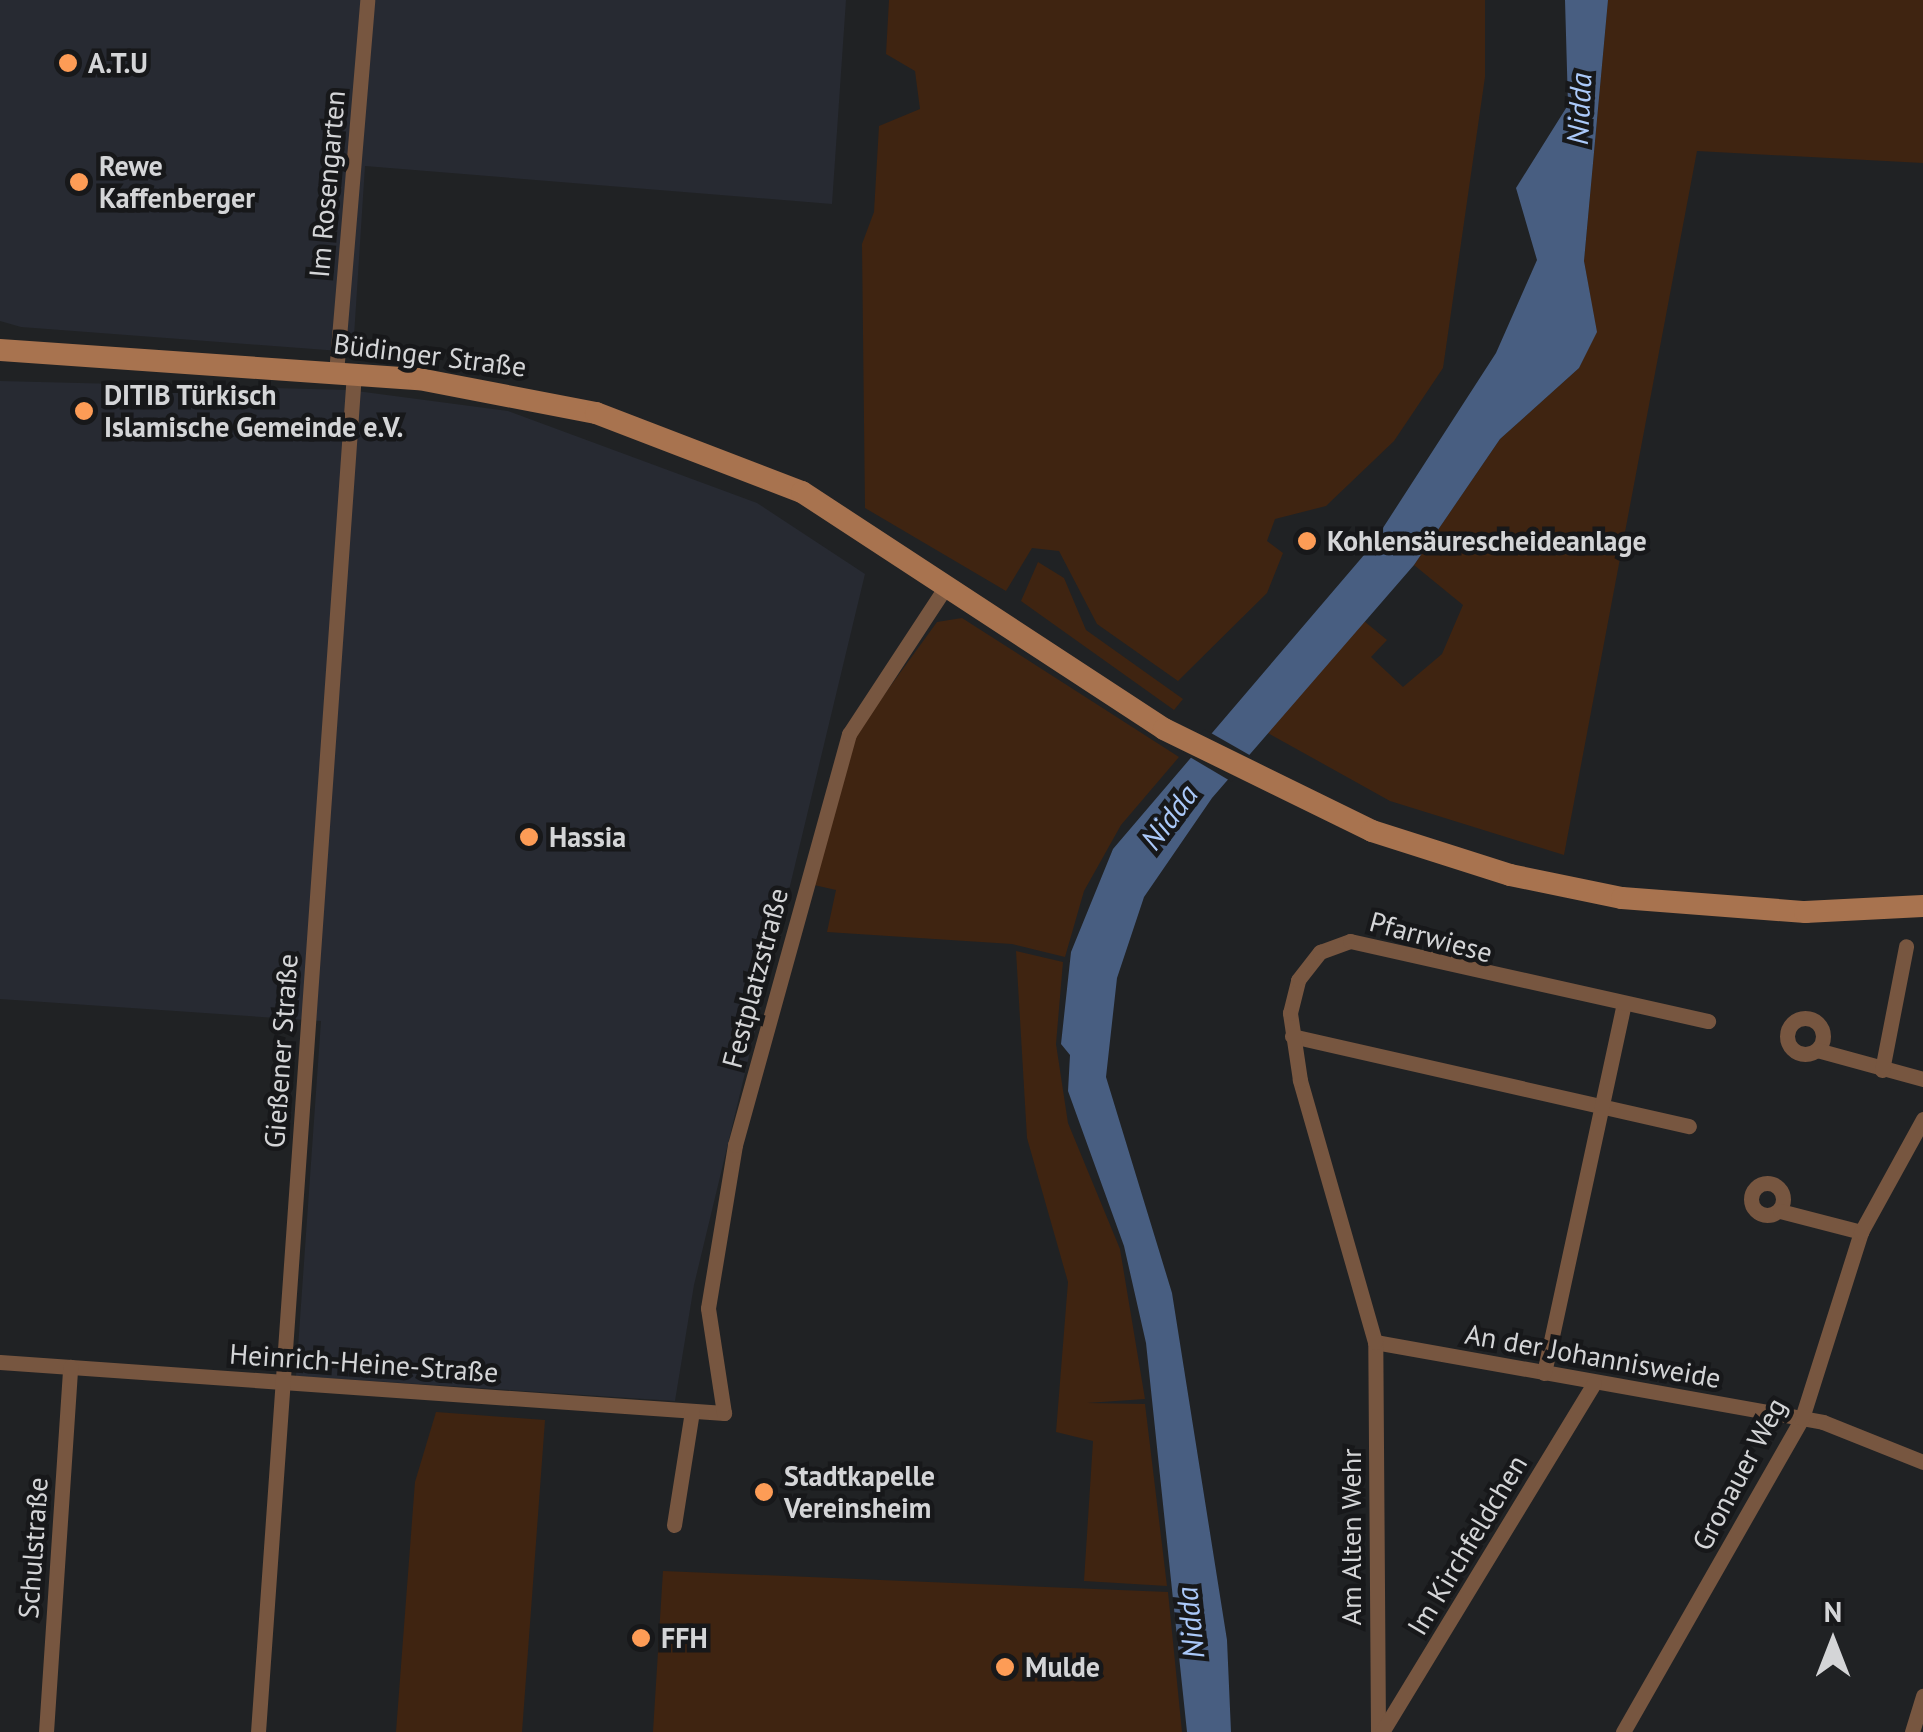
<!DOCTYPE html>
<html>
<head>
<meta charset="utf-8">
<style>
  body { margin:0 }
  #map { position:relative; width:1923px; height:1732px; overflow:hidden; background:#202224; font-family:"PT Sans",sans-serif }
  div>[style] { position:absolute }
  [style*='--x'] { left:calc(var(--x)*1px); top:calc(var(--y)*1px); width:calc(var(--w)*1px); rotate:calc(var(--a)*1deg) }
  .built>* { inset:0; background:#272a32 }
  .green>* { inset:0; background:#3f2411 }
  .water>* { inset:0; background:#485e81 }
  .pier>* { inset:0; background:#202224 }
  .street>* { height:15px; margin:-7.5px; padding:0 7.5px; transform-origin:7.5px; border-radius:7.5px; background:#775640 }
  .street>.ring { margin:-7.5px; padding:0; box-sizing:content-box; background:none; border:15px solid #775640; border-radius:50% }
  .secondary>* { height:22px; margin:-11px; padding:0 11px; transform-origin:11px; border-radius:11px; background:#a8734f }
  .dots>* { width:28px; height:28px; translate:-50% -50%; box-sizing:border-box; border:5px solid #17181a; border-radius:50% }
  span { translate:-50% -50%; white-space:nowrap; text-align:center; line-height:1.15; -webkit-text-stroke:9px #17181a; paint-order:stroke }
  .poi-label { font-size:28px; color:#d4d5d7; font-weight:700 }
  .left { translate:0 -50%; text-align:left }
  .street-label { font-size:28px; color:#d4d5d7 }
  .water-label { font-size:30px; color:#abc9f9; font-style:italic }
  .north { position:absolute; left:1783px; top:1592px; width:100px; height:100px; -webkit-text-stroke:8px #17181a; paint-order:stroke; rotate:0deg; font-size:28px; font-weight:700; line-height:40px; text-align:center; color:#d4d5d7 }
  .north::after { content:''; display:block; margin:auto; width:35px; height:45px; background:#d4d5d7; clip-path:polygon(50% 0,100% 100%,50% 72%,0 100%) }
</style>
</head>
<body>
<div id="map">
  <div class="built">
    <div style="clip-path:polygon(0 0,846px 0,832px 204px,365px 166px,353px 352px,21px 327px,0 321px)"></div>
    <div style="clip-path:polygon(0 381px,349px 390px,508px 411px,757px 503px,865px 574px,694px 1285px,675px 1401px,296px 1376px,321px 1021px,0 999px)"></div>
  </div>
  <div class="green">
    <div style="clip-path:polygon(889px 0,1485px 0,1485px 77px,1443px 368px,1394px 441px,1326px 506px,1275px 519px,1267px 541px,1283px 553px,1267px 593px,1178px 681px,1097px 624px,1059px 551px,1032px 548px,1006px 591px,865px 508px,862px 244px,874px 212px,879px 126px,920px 109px,915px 71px,886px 54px)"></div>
    <div style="clip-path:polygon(1608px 0,1923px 0,1923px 163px,1697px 151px,1564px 855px,1390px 801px,1266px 732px,1364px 621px,1387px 640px,1371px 657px,1403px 687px,1442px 654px,1463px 605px,1414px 565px,1500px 439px,1579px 368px,1596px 332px,1584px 261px)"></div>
    <div style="clip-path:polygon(1038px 562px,1064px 578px,1086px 630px,1183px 699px,1174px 710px,1021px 601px)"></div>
    <div style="clip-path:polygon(962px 618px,1179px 757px,1121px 825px,1084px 891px,1065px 957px,1012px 944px,827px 932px,836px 890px,814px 885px,857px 732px,937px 622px)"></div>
    <div style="clip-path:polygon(1016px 951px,1063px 962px,1056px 1044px,1068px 1123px,1120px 1249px,1145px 1399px,1087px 1403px,1145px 1404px,1167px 1586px,1084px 1581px,1093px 1441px,1056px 1432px,1068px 1282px,1027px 1138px)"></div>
    <div style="clip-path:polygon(436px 1412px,545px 1420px,522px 1732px,396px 1732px,415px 1482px)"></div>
    <div style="clip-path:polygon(663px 1571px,1168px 1592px,1182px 1732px,653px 1732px)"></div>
  </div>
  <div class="water">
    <div style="clip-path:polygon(1565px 0,1608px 0,1584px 261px,1597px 332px,1579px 368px,1500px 439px,1414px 565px,1212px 798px,1144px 897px,1117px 978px,1106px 1077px,1172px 1293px,1227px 1640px,1231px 1732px,1187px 1732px,1146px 1343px,1124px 1246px,1068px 1091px,1070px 1055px,1061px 1044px,1071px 952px,1113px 849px,1370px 548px,1496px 353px,1537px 260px,1516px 188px,1568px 105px)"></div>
  </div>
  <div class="pier">
    <div style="clip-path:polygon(1204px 729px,1253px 757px,1232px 782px,1183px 753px)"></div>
  </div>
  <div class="street">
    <div style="--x:336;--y:373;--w:374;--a:-85.2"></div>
    <div class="ring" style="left:1787px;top:1018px;width:21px;height:21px"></div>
    <div style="--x:1292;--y:1036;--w:407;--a:12.8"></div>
    <div style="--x:1817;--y:1050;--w:110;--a:15.3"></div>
    <div style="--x:1882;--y:1070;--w:126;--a:-79"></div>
    <div class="ring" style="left:1751px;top:1183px;width:17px;height:17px"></div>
    <div style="--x:1780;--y:1211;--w:84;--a:14.5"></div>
    <div style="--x:1375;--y:1342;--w:455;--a:10.1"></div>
    <div style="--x:1823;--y:1422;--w:108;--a:21.8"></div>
    <div style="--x:0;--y:1362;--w:726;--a:4.03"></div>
    <div style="--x:724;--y:1413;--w:106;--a:-98.7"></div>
    <div style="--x:708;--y:1308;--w:165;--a:-80.6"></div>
    <div style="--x:735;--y:1145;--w:427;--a:-74.5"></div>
    <div style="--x:849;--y:734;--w:178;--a:-56.7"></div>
    <div style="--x:1544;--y:1373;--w:374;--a:-77.8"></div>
    <div style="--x:674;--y:1525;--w:115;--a:-81"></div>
    <div style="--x:46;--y:1732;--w:366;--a:-86.2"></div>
    <div style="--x:258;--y:1732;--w:1361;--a:-85.96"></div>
    <div style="--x:1378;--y:1732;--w:390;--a:-90.4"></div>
    <div style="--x:1375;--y:1342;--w:273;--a:-106"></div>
    <div style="--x:1300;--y:1080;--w:68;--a:-98.5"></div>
    <div style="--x:1290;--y:1013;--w:34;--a:-76"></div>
    <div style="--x:1298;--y:980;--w:36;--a:-52"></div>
    <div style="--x:1320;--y:952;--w:32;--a:-20"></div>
    <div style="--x:1350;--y:941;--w:367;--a:12.6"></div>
    <div style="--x:1382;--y:1732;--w:408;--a:-58.7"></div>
    <div style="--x:1623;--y:1732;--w:361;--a:-60.3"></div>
    <div style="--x:1802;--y:1418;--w:195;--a:-72.4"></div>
    <div style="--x:1861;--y:1232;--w:129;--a:-61.2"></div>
    <div style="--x:1912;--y:1732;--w:38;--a:-73"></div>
  </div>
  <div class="secondary">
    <div style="--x:0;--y:350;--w:420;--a:4"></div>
    <div style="--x:419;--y:379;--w:180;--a:10.9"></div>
    <div style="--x:596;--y:413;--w:221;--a:21"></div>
    <div style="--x:802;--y:492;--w:433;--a:33.2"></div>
    <div style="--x:1164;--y:729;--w:232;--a:26.1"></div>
    <div style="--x:1372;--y:831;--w:145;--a:17.7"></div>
    <div style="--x:1510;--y:875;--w:114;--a:11.6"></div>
    <div style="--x:1622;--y:898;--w:184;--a:4.4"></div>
    <div style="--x:1805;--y:912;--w:118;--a:-2.9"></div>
  </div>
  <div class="dots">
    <div style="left:68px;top:63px;background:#fd9c56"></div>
    <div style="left:79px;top:182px;background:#fd9c56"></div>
    <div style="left:84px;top:411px;background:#fd9c56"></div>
    <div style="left:1307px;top:541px;background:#fd9c56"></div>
    <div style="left:529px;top:837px;background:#fd9c56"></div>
    <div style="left:764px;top:1492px;background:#fd9c56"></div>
    <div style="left:641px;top:1638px;background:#fd9c56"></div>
    <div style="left:1005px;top:1667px;background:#fd9c56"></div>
  </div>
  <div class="poi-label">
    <span class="left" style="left:88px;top:63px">A.T.U</span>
    <span class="left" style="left:99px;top:182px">Rewe<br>Kaffenberger</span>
    <span class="left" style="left:104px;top:411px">DITIB Türkisch<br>Islamische Gemeinde e.V.</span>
    <span class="left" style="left:1327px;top:541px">Kohlensäurescheideanlage</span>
    <span class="left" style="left:549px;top:837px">Hassia</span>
    <span class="left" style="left:784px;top:1492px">Stadtkapelle<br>Vereinsheim</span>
    <span class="left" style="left:661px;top:1638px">FFH</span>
    <span class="left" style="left:1025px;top:1667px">Mulde</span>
  </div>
  <div class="street-label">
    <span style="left:327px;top:184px;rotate:-85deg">Im Rosengarten</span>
    <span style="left:430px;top:355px;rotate:7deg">Büdinger Straße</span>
    <span style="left:1431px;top:937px;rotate:15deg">Pfarrwiese</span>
    <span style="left:755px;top:978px;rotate:-75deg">Festplatzstraße</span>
    <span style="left:281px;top:1051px;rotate:-86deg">Gießener Straße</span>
    <span style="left:1593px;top:1356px;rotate:10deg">An der Johannisweide</span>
    <span style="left:364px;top:1363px;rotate:4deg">Heinrich-Heine-Straße</span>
    <span style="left:1739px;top:1474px;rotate:-62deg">Gronauer Weg</span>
    <span style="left:1351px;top:1537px;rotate:-90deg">Am Alten Wehr</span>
    <span style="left:1467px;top:1545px;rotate:-59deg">Im Kirchfeldchen</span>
    <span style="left:33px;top:1548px;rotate:-86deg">Schulstraße</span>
  </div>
  <div class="water-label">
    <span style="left:1579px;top:109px;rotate:-87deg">Nidda</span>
    <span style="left:1169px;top:817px;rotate:-53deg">Nidda</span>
    <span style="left:1190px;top:1623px;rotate:-96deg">Nidda</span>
  </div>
  <div class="north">N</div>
</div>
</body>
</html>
